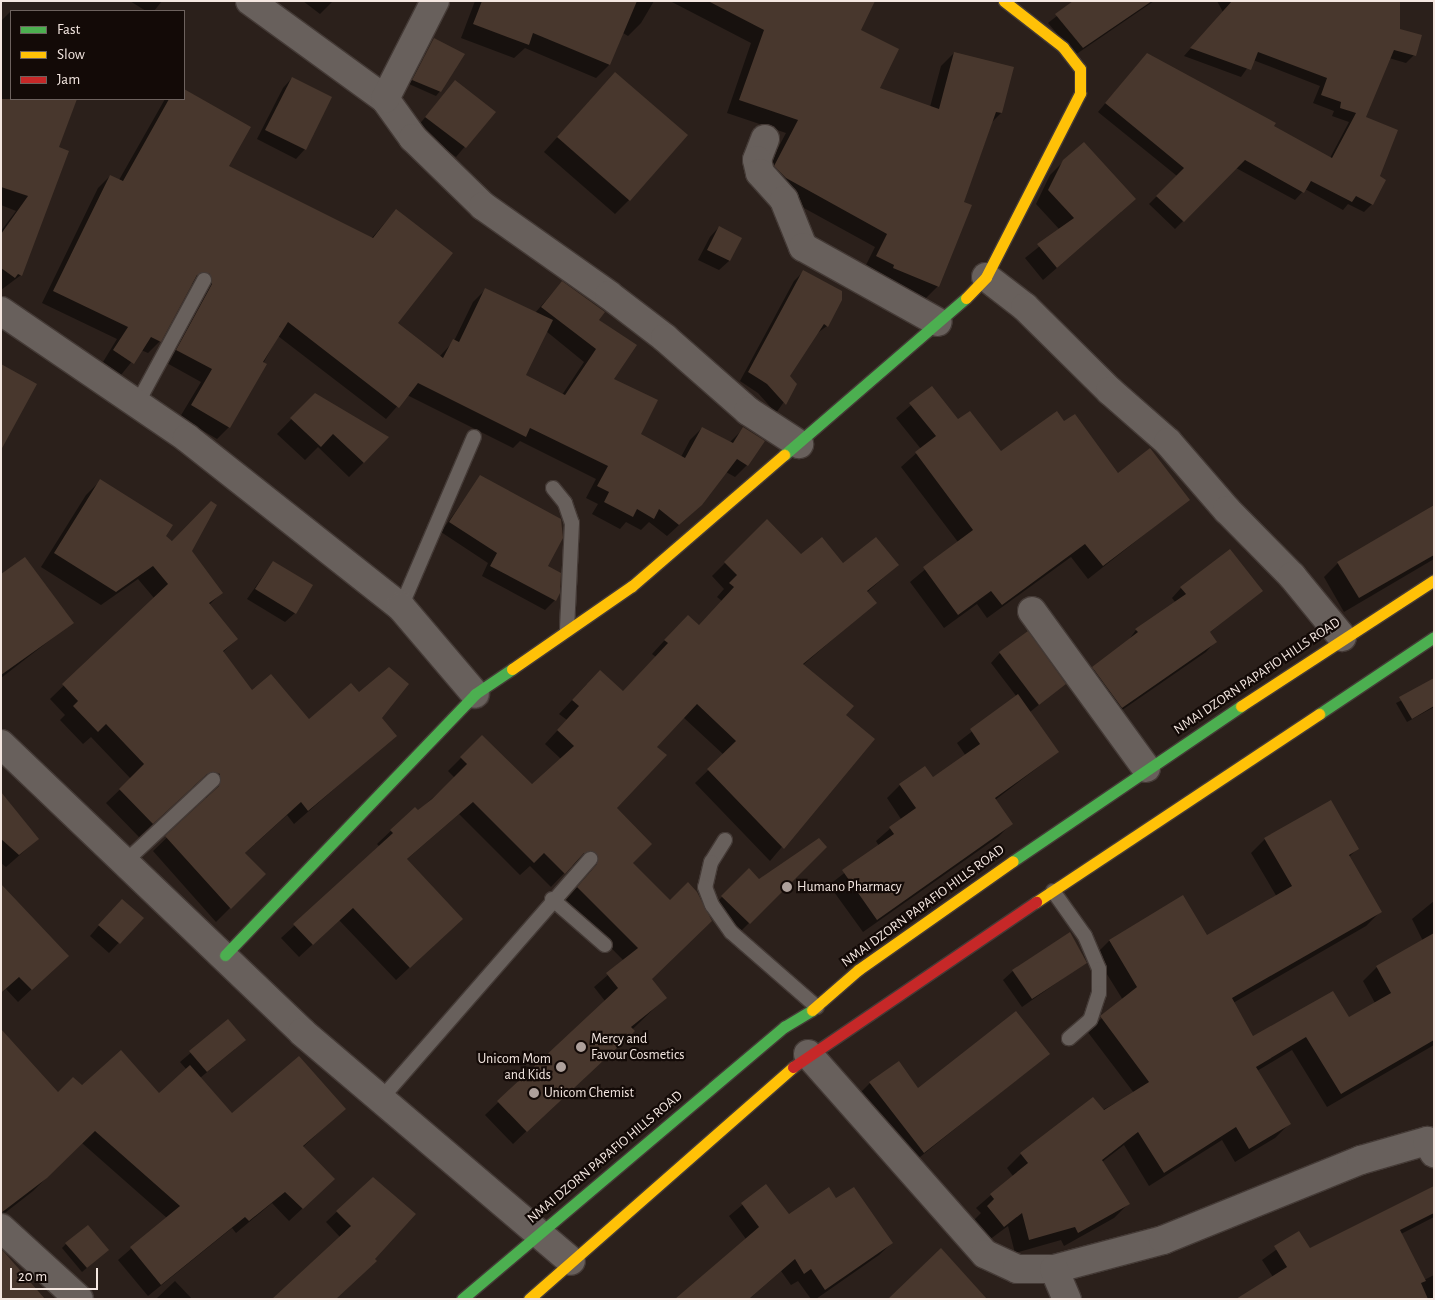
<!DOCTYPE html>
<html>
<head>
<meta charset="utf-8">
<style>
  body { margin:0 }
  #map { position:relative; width:1435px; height:1300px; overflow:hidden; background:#2b201b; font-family:"Alegreya Sans",sans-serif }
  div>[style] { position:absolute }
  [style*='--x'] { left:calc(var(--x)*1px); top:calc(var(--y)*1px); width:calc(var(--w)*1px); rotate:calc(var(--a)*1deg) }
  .shadow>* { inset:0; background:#0007 }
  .building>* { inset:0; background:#48372d }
  .roads { filter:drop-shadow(1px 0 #443a36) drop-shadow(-1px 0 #443a36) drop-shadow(0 1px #443a36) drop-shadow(0 -1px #443a36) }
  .lane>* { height:14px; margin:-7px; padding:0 7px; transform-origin:7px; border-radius:7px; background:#68605c }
  .street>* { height:28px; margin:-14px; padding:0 14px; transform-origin:14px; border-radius:14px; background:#68605c }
  .fast>* { height:11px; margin:-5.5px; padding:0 5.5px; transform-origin:5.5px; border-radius:5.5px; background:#4caf50 }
  .slow>* { height:11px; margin:-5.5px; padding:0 5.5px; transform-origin:5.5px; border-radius:5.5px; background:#ffc107 }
  .jam>* { height:11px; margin:-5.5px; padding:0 5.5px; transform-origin:5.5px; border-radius:5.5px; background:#c62828 }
  .dots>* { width:14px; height:14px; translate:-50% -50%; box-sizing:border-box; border:2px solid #130a07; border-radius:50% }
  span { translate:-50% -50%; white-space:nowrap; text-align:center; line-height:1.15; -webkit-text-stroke:4.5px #130a07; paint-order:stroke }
  .street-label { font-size:14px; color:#f4e7e1 }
  .poi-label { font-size:14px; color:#f4e7e1 }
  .left { translate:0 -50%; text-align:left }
  .right { translate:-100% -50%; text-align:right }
  .frame { position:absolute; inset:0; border:2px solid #f4e7e1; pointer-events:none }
  .legend { position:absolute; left:10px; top:10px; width:175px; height:90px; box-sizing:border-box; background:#130a07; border:1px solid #6d625e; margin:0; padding:6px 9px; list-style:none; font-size:15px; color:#f4e7e1 }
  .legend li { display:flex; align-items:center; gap:10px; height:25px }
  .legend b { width:25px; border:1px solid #6d625e }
  .scale { position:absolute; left:10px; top:1268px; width:88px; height:22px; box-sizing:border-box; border:2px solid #f4e7e1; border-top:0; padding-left:6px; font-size:15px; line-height:18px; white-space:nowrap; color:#f4e7e1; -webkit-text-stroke:4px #130a07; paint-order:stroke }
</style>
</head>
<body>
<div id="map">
  <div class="shadow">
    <div style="clip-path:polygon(130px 1px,162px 1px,154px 11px,146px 11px)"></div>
    <div style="clip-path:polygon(303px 1px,333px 1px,320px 14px)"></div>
    <div style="clip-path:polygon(475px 1px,654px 1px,641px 23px,628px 36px,623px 33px,609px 65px,596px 78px,525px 48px,514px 58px,461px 38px)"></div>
    <div style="clip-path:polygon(670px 1px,873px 1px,859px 31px,878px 89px,930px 107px,941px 66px,954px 53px,1012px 68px,1001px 113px,992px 122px,963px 203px,938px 286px,925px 299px,864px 269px,875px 247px,773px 191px,762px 178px,786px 133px,727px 113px,751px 43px)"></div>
    <div style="clip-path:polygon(1076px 1px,1154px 1px,1075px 55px,1048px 23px)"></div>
    <div style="clip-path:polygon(1217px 1px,1280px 1px,1399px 29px,1414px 55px,1406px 63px,1389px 58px,1365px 118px,1378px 177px,1372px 204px,1364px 212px,1348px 204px,1343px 210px,1305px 189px,1295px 200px,1236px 168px,1175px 229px,1149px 204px,1177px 176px,1098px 112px,1139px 63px,1330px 158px,1349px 122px,1332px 116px,1334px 111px,1313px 103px,1320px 86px,1253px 60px,1241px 77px,1184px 56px,1223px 12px)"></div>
    <div style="clip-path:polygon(11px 11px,11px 99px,75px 99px,57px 148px,21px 275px,1px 290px,1px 231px,16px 211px,1px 205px,1px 21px)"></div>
    <div style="clip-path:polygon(434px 40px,440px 91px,436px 96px,409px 84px)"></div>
    <div style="clip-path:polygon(292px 78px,305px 149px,296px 159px,257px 139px,283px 88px)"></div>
    <div style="clip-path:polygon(455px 82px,494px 112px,456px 157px,417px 127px)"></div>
    <div style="clip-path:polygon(601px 88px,629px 200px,615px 214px,544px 152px)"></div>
    <div style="clip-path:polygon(evenodd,184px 91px,249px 128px,227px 167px,371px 239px,396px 210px,396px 323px,439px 357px,454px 341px,473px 302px,485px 290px,535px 313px,562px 282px,597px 320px,612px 379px,640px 435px,681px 457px,690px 440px,702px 428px,730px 442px,744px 428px,747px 465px,735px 477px,726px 472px,702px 504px,667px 536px,649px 522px,641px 530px,626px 522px,620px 529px,592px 514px,598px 504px,586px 498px,596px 479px,520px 441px,513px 448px,407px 395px,386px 419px,278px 336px,229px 427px,217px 439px,180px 417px,201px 382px,165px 362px,195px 284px,190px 285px,160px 341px,148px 353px,141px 350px,121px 375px,103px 362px,117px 339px,42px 303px,98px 188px,110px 176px,119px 180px,165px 99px,184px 99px,184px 91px,546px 331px,584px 362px,562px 395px,524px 376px,546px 331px)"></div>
    <div style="clip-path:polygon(1064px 161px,1121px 212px,1043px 280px,1025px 258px,1060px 230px,1036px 204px,1050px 175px)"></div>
    <div style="clip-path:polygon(719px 227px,740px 238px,729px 261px,719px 270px,698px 260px,710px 237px)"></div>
    <div style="clip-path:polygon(803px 272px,827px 326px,816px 334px,788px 376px,796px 385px,776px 413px,758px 393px,740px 381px,794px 281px)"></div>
    <div style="clip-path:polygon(931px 388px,958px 421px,1000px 453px,1064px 423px,1118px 475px,1188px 500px,1088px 579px,1071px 557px,987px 618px,977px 604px,944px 628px,910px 582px,958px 542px,901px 467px,921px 449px,896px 418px)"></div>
    <div style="clip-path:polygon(315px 395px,364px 462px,349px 477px,318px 447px,305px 460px,277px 434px)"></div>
    <div style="clip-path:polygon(481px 476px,547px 567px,555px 600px,545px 610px,482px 576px,488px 563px,441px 532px)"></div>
    <div style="clip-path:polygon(100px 481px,165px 537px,190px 551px,221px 593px,209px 605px,237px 639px,222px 653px,252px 692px,309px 720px,380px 719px,395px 736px,294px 824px,287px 815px,244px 854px,264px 874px,216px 922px,153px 851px,206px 800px,206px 788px,201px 785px,192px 787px,139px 837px,106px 803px,131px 779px,91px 737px,83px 744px,60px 720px,65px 715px,50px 699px,154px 598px,138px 579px,101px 605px,41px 567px,86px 495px)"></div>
    <div style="clip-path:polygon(1434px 505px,1434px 559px,1344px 612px,1324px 577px,1338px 563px)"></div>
    <div style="clip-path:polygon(767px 521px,801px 556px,843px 565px,898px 565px,866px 593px,875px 603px,803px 665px,844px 715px,873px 739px,770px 861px,695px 783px,724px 755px,683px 717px,656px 747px,616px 808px,632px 863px,651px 979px,665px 998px,513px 1144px,485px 1115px,605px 1001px,594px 987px,624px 961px,565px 901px,584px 879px,582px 865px,571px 866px,551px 887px,530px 866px,520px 875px,459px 814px,406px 860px,448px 932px,396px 980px,339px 920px,299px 957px,281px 938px,380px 847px,377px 844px,415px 808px,418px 811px,455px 778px,448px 771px,482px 737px,532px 785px,561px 759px,545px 744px,567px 720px,559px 714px,587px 684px,623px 692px,656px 657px,652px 654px,675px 629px,699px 626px,722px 601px,717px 597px,724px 589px,712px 576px)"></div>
    <div style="clip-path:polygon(1230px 551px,1261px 591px,1209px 633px,1215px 642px,1206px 652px,1112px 717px,1084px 678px,1128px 641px,1136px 630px,1176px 603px,1172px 598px,1181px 588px)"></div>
    <div style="clip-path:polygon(273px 562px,295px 613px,285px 622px,247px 599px)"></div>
    <div style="clip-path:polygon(1px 575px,72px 623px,1px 678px)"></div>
    <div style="clip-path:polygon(1000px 653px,1064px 684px,1030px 712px,1058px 752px,995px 800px,1011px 824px,998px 837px,863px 932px,829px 885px,879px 846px,876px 841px,901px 819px,887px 798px,900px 785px,932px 778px,966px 756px,957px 743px,1017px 697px,991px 663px)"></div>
    <div style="clip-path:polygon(1434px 685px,1434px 707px,1407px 722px,1396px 703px)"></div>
    <div style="clip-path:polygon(1px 800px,38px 839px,6px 867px,1px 863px)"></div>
    <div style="clip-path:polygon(1265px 839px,1357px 849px,1349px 857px,1380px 912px,1366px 926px,1233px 1003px,1253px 1038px,1349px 1018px,1375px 1003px,1363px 981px,1377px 967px,1423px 941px,1412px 919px,1434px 901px,1434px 1045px,1327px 1107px,1292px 1050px,1257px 1071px,1289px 1124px,1275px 1138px,1235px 1162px,1222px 1140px,1149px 1186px,1124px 1145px,1102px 1162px,1128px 1204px,1114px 1218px,1064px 1246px,1061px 1240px,1015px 1253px,1008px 1226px,989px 1240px,974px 1220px,981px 1213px,976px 1208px,1013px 1176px,1007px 1168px,1021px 1154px,1134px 1093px,1087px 1031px,1123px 1000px,1095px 955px,1109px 941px,1182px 897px,1206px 937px,1277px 897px,1251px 853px)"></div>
    <div style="clip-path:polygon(825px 847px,735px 937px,708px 911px,749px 870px,759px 881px)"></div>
    <div style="clip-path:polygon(1px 888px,54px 968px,18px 1002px,6px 989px,1px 993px)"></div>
    <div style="clip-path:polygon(112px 910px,142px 918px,109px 953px,90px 936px)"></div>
    <div style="clip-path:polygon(1085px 963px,1022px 1007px,1003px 980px,1013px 971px)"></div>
    <div style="clip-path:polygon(228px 1021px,235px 1049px,200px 1078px,232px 1115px,344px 1109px,303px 1147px,321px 1191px,289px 1221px,272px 1203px,236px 1233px,232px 1228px,148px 1296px,118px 1260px,167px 1218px,82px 1143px,33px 1191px,1px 1216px,1px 1032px,58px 1093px,82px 1087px,158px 1095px,187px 1070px,180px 1062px)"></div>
    <div style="clip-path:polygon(1048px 1054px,910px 1165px,857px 1096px,870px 1083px,917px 1090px)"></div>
    <div style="clip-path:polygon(373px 1178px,373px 1259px,340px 1237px,326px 1222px)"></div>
    <div style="clip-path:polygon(766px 1185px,789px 1216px,836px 1199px,892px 1243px,879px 1255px,816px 1299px,811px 1299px,798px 1281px,791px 1285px,781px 1271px,749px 1299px,746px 1239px,729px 1216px)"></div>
    <div style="clip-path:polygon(1434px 1188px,1434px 1217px,1401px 1234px,1424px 1280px,1434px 1275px,1434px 1299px,1241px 1299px,1273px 1277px,1262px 1260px,1299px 1233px,1309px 1250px)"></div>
    <div style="clip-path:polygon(66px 1244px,103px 1254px,82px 1272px,62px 1248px)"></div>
    <div style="clip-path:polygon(175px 1281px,192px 1299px,156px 1299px)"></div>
  </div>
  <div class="building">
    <div style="clip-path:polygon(482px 1px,637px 1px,610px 65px,533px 33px,529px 45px,473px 24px)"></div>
    <div style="clip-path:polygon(708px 1px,875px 1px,861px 30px,899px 49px,880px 88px,939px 109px,954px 52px,1014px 67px,1002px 113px,996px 112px,964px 202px,972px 205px,939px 287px,893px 268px,894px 265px,876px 256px,887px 234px,786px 178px,774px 166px,798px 120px,739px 100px,764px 30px)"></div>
    <div style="clip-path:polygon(1073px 1px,1152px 1px,1083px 48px,1055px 14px)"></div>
    <div style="clip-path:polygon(1232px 1px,1400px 1px,1400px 29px,1422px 35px,1416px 56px,1394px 50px,1366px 117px,1398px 130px,1380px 176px,1386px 180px,1373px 205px,1356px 196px,1352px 202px,1311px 181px,1304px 193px,1245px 160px,1184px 222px,1156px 196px,1184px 168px,1105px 103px,1147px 53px,1276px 123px,1274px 126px,1332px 158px,1356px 113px,1340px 108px,1341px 102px,1321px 95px,1327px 78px,1258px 52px,1251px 70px,1190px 48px)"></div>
    <div style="clip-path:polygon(434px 38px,465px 54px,441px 92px,412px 80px)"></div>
    <div style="clip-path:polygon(615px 72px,688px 135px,630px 201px,557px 137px)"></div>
    <div style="clip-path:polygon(292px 77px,332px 97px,306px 150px,265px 130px)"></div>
    <div style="clip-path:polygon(455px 80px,496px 112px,466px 148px,425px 117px)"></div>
    <div style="clip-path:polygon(184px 89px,251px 127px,229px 166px,373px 238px,396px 209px,453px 253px,398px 323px,443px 358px,453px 339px,459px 342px,485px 288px,553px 320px,526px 375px,565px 395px,596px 349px,541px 307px,562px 281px,605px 312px,599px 320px,637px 345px,614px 379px,658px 400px,641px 434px,685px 458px,702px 427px,733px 443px,743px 427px,765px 441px,748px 466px,737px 459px,702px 505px,679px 525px,659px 509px,654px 519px,637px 509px,633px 517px,604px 502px,609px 492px,597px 486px,608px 466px,530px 428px,526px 437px,418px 383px,399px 408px,288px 322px,263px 362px,267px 364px,230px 428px,191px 405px,212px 369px,176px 350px,212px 284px,209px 273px,197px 275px,161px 342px,151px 337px,134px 364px,113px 350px,128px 327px,53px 291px,110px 175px,123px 181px,169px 99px,184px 99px)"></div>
    <div style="clip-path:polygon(1px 99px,77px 99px,59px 147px,69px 151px,22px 276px,18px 274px,15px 278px,1px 268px,1px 234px,28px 196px,1px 187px)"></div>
    <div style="clip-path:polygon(1084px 142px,1136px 199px,1057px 268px,1037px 244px,1074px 218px,1048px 190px,1063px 160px)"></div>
    <div style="clip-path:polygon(719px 226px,742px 238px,730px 261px,707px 250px)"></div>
    <div style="clip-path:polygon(803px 270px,842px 291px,842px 300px,828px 327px,824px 324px,790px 376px,797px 384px,786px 405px,767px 384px,748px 372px)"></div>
    <div style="clip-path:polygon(1px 364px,37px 384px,1px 450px)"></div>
    <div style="clip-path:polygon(932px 386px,958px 419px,970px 411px,1001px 451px,1057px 411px,1064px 421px,1075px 414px,1118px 473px,1150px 448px,1190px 500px,1103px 566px,1085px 544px,1002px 605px,991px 591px,958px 615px,923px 567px,973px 530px,915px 452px,936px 436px,909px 403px)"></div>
    <div style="clip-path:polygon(315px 393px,389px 437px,364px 463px,333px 434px,321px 447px,290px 418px)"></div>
    <div style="clip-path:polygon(480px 475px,561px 519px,563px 538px,548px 566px,561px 573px,560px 593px,556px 601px,490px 566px,497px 553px,449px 522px)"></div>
    <div style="clip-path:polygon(100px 479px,173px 525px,166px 536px,172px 541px,211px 501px,217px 505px,192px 551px,223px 593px,209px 603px,238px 639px,223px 651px,252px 690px,271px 674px,309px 719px,351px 683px,359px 692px,389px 667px,409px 684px,382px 718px,397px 736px,308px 811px,301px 802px,245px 853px,266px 874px,231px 909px,165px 836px,219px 786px,220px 774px,215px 772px,207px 774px,153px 824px,119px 789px,144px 764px,106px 724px,98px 732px,73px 706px,78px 701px,62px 684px,168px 584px,153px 566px,116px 592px,54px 553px)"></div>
    <div style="clip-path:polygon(1434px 505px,1434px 555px,1359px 598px,1337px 562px)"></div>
    <div style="clip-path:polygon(767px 519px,801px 554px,822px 537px,843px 563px,876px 537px,899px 565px,867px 591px,877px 603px,803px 664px,854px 706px,846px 715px,875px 739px,784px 849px,707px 769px,736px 741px,697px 704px,657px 747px,667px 755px,617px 808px,652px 844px,633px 863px,670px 900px,688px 882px,697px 892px,712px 921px,652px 979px,667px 998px,631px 1027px,635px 1031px,527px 1132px,497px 1101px,618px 988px,606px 973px,638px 948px,577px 887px,597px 864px,596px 853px,584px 853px,565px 874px,544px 853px,534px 863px,473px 802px,407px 859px,463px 919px,410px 968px,353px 908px,313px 945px,293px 924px,393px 833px,390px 830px,415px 807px,418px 810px,432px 799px,467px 764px,460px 757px,482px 735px,532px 784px,574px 746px,557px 730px,579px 706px,572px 700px,600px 670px,623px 691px,668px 643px,664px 640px,688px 615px,699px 625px,734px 587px,729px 583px,737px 575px,724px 562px)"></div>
    <div style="clip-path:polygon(1230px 549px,1263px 591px,1210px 632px,1217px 642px,1122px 708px,1092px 667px,1138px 632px,1135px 629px,1186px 594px,1180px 587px)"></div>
    <div style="clip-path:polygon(25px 557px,74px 623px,1px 675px,1px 574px)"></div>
    <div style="clip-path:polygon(273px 561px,313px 585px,296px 614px,255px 589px)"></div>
    <div style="clip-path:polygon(1028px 631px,1066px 684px,1039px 705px,999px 652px)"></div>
    <div style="clip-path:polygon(1434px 678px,1434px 706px,1412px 719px,1399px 697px)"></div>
    <div style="clip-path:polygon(1018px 694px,1059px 752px,995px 798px,1013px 824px,877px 920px,842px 870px,894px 834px,889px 827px,916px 808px,899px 784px,925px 766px,933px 777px,980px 744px,970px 729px)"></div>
    <div style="clip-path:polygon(1px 792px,39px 839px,19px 855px,1px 839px)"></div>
    <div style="clip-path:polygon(1331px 800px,1359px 849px,1349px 855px,1382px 912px,1232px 998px,1253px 1036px,1333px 991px,1349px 1017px,1391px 993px,1376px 966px,1434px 933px,1434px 1040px,1341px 1094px,1306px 1037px,1256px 1067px,1291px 1124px,1249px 1149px,1236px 1127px,1164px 1173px,1138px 1132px,1102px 1160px,1130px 1204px,1078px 1233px,1075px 1227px,1029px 1240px,1022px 1213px,1004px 1227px,987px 1206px,994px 1199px,990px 1194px,1028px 1163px,1020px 1153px,1093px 1097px,1104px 1110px,1149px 1082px,1100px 1016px,1137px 987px,1109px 940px,1183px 895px,1207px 935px,1292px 886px,1264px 838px)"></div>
    <div style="clip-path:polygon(819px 838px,827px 847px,750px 924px,721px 896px,749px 868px,759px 879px)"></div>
    <div style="clip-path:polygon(1px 884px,69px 956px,32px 990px,19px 977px,1px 993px)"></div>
    <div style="clip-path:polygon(122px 899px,144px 918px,120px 944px,98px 925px)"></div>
    <div style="clip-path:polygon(1070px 932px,1087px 963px,1032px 999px,1012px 970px)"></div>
    <div style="clip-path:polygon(1016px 1011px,1050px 1054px,924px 1153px,869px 1082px,899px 1061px,918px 1088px)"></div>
    <div style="clip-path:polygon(228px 1019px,246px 1040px,207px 1072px,189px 1051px)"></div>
    <div style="clip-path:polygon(1px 1029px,58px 1092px,73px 1077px,82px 1085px,121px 1050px,159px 1093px,190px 1065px,232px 1113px,299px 1056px,346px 1109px,303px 1146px,335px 1179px,303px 1209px,285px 1192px,249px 1221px,245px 1217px,161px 1285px,130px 1247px,180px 1206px,95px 1131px,47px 1178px,1px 1213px)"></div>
    <div style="clip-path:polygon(373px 1177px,416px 1214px,375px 1259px,377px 1261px,336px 1299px,272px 1299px,351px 1226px,336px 1211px)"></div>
    <div style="clip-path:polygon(766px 1184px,789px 1214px,829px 1187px,836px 1198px,854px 1187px,893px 1243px,825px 1290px,811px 1269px,804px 1274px,795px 1259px,749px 1299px,675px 1299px,759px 1227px,741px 1203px)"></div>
    <div style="clip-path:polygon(1434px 1186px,1434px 1213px,1400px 1230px,1426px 1281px,1421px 1283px,1428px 1299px,1236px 1299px,1287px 1267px,1274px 1246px,1299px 1231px,1310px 1248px)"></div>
    <div style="clip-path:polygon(88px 1225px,109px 1250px,87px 1268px,65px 1243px)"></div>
    <div style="clip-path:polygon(941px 1248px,987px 1299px,888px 1299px)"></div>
    <div style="clip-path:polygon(1px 1249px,5px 1253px,45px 1299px,1px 1299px)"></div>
  </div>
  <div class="roads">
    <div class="lane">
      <div style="--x:137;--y:404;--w:141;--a:-61.6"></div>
      <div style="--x:553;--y:488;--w:19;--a:51"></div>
      <div style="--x:565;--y:503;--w:21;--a:71"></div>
      <div style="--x:572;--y:523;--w:107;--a:92.7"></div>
      <div style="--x:401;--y:607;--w:185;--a:-66.8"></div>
      <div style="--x:725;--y:840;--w:26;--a:122"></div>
      <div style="--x:711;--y:862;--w:26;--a:103"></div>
      <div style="--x:705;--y:887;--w:19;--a:69"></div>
      <div style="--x:712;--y:905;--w:33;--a:55"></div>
      <div style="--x:731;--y:932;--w:114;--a:41.1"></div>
      <div style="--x:126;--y:861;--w:119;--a:-43"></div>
      <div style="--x:1053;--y:891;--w:55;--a:54.6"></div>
      <div style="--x:1085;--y:936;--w:36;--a:67"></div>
      <div style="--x:1099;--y:969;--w:24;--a:90"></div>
      <div style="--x:1099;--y:993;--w:28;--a:108"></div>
      <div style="--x:1090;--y:1020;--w:28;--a:139"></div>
      <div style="--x:552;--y:899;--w:70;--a:41"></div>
      <div style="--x:380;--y:1100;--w:320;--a:-48.9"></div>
    </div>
    <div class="street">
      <div style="--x:250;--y:1;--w:167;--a:36"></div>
      <div style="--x:385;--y:99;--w:48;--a:54.3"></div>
      <div style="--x:413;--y:138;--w:98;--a:44.2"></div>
      <div style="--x:483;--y:206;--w:154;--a:35.2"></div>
      <div style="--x:609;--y:295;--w:71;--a:37.5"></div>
      <div style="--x:665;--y:338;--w:111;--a:41.3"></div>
      <div style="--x:748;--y:411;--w:61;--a:32.9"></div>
      <div style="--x:385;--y:99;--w:110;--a:-63"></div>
      <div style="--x:765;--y:139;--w:22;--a:111"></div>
      <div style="--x:757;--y:160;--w:13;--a:77"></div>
      <div style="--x:760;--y:173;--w:36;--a:48"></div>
      <div style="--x:784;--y:200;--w:51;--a:68"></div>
      <div style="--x:803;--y:247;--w:154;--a:29.1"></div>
      <div style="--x:986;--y:277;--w:49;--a:37.6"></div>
      <div style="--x:1025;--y:307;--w:120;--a:44.7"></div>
      <div style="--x:1110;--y:391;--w:77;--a:41.3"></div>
      <div style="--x:1168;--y:442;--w:90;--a:49.1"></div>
      <div style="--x:1227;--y:510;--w:93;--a:45.4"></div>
      <div style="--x:1292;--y:576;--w:79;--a:50.7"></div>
      <div style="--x:1;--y:311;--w:225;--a:34.3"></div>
      <div style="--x:187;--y:438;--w:273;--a:38.3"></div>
      <div style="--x:401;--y:607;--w:114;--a:49.6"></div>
      <div style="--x:1032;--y:611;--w:194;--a:54"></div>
      <div style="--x:1;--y:744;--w:417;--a:43.7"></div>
      <div style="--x:302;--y:1032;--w:353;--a:40.4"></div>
      <div style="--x:808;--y:1054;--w:267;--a:48.5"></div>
      <div style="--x:985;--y:1254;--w:35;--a:25"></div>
      <div style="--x:1017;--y:1269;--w:37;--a:0"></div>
      <div style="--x:1054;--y:1269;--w:113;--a:-14.9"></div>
      <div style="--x:1163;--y:1240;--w:214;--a:-22"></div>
      <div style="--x:1361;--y:1160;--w:69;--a:-16.1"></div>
      <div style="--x:1427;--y:1141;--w:14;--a:60"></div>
      <div style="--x:1;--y:1228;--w:105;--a:42.3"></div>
      <div style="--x:1054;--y:1269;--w:33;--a:67"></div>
    </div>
    <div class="fast">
      <div style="--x:784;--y:455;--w:240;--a:-40.8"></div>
      <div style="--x:1319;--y:714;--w:138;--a:-33.8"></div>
      <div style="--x:1013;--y:861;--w:276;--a:-34.2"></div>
      <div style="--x:225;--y:955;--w:361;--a:-46.2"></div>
      <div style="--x:475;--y:694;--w:45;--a:-34"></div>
      <div style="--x:462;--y:1299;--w:422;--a:-40.2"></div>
      <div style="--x:784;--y:1027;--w:33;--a:-31"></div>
    </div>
    <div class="slow">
      <div style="--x:966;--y:298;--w:29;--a:-46"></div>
      <div style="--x:986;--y:277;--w:207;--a:-62.9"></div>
      <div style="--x:1080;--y:93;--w:24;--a:-90"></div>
      <div style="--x:1080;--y:69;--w:28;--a:-128"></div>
      <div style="--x:1063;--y:47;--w:75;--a:-142.1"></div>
      <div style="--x:512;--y:669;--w:146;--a:-34.7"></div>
      <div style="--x:632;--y:586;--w:201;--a:-40.8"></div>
      <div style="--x:1241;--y:706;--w:230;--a:-33.1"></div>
      <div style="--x:1036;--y:902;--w:340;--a:-33.6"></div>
      <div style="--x:812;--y:1010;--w:61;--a:-41"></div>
      <div style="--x:858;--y:970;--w:189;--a:-35.1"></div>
      <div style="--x:529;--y:1299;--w:351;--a:-41.3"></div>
    </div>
    <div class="jam">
      <div style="--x:793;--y:1067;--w:294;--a:-34.2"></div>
    </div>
  </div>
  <div class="dots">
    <div style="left:787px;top:887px;background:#aea19c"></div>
    <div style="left:581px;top:1047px;background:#aea19c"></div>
    <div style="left:561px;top:1067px;background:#aea19c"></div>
    <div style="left:534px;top:1093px;background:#aea19c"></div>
  </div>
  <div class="street-label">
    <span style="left:1257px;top:676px;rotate:-34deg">NMAI DZORN PAPAFIO HILLS ROAD</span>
    <span style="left:923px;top:906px;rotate:-36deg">NMAI DZORN PAPAFIO HILLS ROAD</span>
    <span style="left:605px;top:1157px;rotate:-40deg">NMAI DZORN PAPAFIO HILLS ROAD</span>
  </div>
  <div class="poi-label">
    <span class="left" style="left:797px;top:887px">Humano Pharmacy</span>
    <span class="left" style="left:591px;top:1047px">Mercy and<br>Favour Cosmetics</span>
    <span class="right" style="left:551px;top:1067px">Unicom Mom<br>and Kids</span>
    <span class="left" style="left:544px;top:1093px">Unicom Chemist</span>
  </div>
  <div class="frame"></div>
  <ul class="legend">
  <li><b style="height:6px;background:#4caf50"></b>Fast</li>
  <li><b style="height:6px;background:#ffc107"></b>Slow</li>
  <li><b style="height:6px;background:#c62828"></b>Jam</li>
  </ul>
  <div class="scale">20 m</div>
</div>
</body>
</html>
